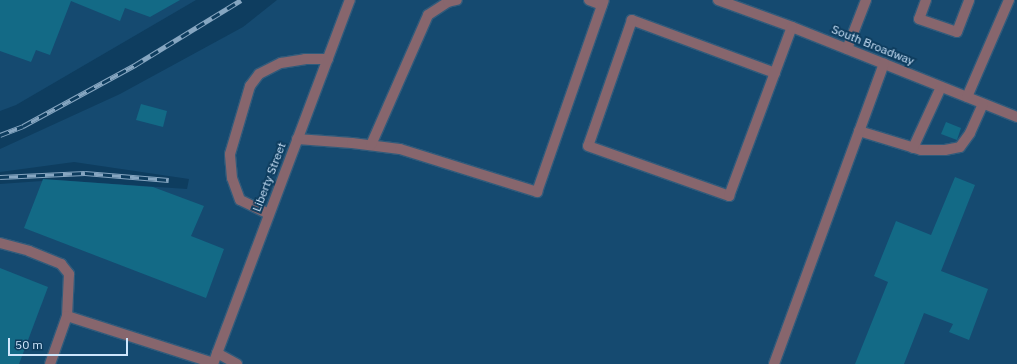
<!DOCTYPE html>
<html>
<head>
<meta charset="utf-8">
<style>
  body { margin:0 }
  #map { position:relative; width:1017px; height:364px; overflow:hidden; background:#0e3d5f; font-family:"IBM Plex Sans",sans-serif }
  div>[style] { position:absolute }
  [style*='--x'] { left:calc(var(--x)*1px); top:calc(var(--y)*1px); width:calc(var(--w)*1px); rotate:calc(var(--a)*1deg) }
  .built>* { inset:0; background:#154a70 }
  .building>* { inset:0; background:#136a86 }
  .roads { filter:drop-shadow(1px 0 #315b7b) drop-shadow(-1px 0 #315b7b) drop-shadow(0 1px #315b7b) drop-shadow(0 -1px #315b7b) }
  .minor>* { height:10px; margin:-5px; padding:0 5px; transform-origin:5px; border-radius:5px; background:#87666d }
  .rail>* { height:4.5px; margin-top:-2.25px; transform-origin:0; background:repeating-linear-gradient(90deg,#0e3d5f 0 9px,#86a6c1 0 18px); box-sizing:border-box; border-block:1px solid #86a6c1 }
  span { translate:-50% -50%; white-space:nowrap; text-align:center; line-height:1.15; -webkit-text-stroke:4px #0e3d5f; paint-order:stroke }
  .street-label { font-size:12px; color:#cfe6fc }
  .scale { position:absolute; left:8px; top:338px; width:120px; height:18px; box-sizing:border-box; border:2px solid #cfe6fc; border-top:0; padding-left:5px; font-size:12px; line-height:14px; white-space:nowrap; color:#cfe6fc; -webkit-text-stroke:3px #0e3d5f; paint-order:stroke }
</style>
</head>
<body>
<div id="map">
  <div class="built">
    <div style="clip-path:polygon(0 0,196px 0,16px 105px,0 111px)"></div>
    <div style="clip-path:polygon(277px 0,1017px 0,1017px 364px,0 364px,0 184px,56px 180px,187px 189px,189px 179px,74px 162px,0 172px,0 149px,120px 94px,243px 27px)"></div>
  </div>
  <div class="building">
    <div style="clip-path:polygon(0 0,180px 0,150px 17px,125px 8px,120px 21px,71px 1px,50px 55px,36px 50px,31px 62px,0 51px)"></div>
    <div style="clip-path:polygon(141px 104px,167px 111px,163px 127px,136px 120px)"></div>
    <div style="clip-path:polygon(946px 122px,961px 128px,957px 140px,941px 134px)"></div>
    <div style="clip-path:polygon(955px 177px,975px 185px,941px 271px,988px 289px,969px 340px,949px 332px,953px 324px,924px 313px,904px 364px,855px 364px,888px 282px,874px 276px,896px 221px,931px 235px)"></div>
    <div style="clip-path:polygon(43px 179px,153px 187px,204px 206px,191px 236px,224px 249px,206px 298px,24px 228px)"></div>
    <div style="clip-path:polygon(0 268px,48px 287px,19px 364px,0 364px)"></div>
  </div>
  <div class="roads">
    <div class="minor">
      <div style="--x:589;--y:0;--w:14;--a:21"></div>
      <div style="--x:718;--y:0;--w:79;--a:20"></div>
      <div style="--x:792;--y:27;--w:242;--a:21.8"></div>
      <div style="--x:926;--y:0;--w:20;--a:110"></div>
      <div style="--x:919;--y:19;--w:40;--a:18.9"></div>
      <div style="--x:957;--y:32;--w:34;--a:-69"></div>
      <div style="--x:847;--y:49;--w:53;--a:-68.8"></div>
      <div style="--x:775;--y:73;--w:153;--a:-159.7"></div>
      <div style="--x:632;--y:20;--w:133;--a:109.2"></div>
      <div style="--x:588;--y:146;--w:150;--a:19.5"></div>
      <div style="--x:729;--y:196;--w:180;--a:-69.6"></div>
      <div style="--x:967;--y:97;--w:106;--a:-66.6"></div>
      <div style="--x:859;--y:131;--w:65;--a:17"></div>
      <div style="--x:921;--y:150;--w:24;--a:0"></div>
      <div style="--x:945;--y:150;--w:15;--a:-11"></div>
      <div style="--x:960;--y:147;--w:17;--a:-54"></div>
      <div style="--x:970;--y:133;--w:32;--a:-66"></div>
      <div style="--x:297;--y:139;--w:55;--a:4.2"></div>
      <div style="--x:352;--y:143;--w:48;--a:7.1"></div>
      <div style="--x:400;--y:149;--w:144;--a:17.4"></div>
      <div style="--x:537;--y:192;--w:203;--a:-70.8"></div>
      <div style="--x:371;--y:145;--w:142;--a:-66.3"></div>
      <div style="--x:428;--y:15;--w:24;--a:-33"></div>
      <div style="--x:448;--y:2;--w:9;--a:-13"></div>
      <div style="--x:913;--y:148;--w:67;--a:-65.3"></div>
      <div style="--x:269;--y:214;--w:32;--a:-154"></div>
      <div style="--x:240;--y:200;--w:23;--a:-110"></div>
      <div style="--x:232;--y:178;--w:24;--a:-95"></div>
      <div style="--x:230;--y:154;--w:71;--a:-73.6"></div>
      <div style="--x:250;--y:86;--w:15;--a:-53"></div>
      <div style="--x:259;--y:74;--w:25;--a:-27"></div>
      <div style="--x:281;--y:63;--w:24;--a:-9"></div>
      <div style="--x:305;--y:59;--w:23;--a:0"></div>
      <div style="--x:0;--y:243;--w:30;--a:15"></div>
      <div style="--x:29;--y:251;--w:35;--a:22"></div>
      <div style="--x:61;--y:264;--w:13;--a:51"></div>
      <div style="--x:69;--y:274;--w:42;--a:92.7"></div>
      <div style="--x:217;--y:353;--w:23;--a:29"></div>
      <div style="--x:50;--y:364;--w:51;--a:-70.5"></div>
      <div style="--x:67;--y:316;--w:153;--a:17.8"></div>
      <div style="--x:213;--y:364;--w:389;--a:-69.4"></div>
      <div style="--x:774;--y:364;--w:320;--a:-69.9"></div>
    </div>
  </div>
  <div class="rail">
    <div style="--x:0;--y:135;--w:25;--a:-21"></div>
    <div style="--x:23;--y:126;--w:128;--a:-28.6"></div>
    <div style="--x:135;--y:65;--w:124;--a:-31.5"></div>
    <div style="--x:0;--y:177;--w:85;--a:-2.7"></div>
    <div style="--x:85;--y:173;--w:84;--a:4.8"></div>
  </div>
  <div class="street-label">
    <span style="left:873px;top:45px;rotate:22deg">South Broadway</span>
    <span style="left:269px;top:177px;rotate:-69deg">Liberty Street</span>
  </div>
  <div class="scale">50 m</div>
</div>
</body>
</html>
